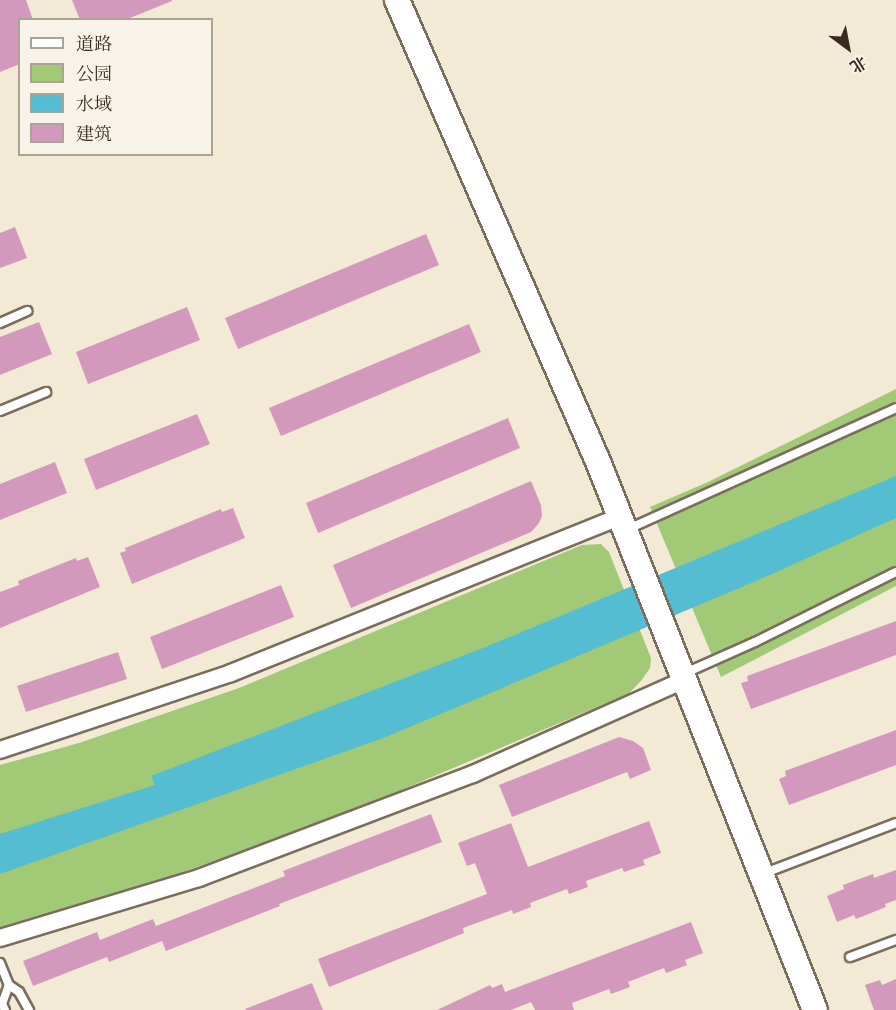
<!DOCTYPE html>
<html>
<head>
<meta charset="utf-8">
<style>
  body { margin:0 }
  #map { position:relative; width:896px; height:1010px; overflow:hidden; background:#f3ead5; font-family:"IM FELL English","Noto Serif SC",serif }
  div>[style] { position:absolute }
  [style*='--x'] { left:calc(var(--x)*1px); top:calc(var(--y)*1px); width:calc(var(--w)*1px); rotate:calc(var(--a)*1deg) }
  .green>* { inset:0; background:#a2c975 }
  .water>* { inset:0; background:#54bdd1 }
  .building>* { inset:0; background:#d399bd }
  .roads { filter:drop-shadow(2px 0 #7b6d5e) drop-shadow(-2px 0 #7b6d5e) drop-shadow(0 2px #7b6d5e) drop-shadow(0 -2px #7b6d5e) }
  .lane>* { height:8px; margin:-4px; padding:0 4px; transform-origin:4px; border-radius:4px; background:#fff }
  .street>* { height:16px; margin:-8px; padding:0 8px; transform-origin:8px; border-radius:8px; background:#fff }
  .secondary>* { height:24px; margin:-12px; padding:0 12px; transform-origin:12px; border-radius:12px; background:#fff }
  span { translate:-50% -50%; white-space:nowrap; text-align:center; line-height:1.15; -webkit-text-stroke:4.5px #f7f3e8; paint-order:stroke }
  .legend { position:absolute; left:18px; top:18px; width:195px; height:138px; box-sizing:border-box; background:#f7f3e8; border:2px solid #aca397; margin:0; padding:8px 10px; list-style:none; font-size:18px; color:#3b2a1e }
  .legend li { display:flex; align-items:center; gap:12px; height:30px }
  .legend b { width:30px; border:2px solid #aca397 }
  .north { position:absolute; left:818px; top:18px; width:60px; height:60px; -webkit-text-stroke:4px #f7f3e8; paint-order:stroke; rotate:148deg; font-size:16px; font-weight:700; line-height:24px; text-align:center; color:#3b2a1e }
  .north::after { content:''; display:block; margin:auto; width:21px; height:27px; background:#3b2a1e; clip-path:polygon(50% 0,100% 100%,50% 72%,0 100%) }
</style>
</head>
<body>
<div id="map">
  <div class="green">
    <div style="clip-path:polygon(896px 389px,896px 586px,721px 677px,650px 507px,708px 482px)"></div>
    <div style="clip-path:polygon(601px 544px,609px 552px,651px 658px,650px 668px,641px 681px,628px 694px,373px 802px,234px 854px,143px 886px,0 929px,0 765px,79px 743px,239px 688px,582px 545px)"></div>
  </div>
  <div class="water">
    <div style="clip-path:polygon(896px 476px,896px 518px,763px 578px,386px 737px,0 874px,0 834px,155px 785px,151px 776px,488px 646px)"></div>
  </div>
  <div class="building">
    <div style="clip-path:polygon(0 0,26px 0,33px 20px,20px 20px,20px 64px,0 72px)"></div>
    <div style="clip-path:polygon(72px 0,172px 0,172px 1px,125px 20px,80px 20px)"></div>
    <div style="clip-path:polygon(15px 227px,27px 258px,0 268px,0 233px)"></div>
    <div style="clip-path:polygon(426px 234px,439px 265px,238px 349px,225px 318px)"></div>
    <div style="clip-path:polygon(187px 307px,200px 340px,88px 384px,76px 352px)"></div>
    <div style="clip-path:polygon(39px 322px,52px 354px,0 375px,0 337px)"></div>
    <div style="clip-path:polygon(469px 324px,481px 352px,281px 436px,269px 408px)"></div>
    <div style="clip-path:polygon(197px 414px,210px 444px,96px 490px,84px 459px)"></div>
    <div style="clip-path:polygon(508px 418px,520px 448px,318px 533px,306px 503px)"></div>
    <div style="clip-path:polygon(55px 462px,67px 493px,0 520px,0 484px)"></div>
    <div style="clip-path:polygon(531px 481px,541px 505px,542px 516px,539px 523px,531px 532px,351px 608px,333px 565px)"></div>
    <div style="clip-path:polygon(233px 508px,245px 538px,132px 584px,120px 553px,126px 551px,125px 548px,221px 509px,222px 512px)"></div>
    <div style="clip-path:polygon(88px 557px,100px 587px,0 628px,0 592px,19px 585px,18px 581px,76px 558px,77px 561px)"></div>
    <div style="clip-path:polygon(281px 585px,294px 617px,162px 669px,150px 637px)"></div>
    <div style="clip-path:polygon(896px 621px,896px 655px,751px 709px,741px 683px,748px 681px,747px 676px)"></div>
    <div style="clip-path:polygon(118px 652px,127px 679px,26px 712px,17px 686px)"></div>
    <div style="clip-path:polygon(896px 730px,896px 765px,789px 805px,779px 779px,786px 776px,785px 771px)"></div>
    <div style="clip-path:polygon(619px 737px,633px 741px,643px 748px,651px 770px,630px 779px,627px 772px,512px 817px,499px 785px)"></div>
    <div style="clip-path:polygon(431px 814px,442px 842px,279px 904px,280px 906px,166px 951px,162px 941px,109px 962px,107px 957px,33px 986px,23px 961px,97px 932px,100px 940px,153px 919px,156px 926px,285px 876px,283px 871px)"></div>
    <div style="clip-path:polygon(649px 821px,661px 853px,643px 860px,645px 865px,624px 872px,622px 868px,586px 881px,588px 887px,569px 894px,567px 889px,530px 903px,531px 907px,513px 914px,512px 910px,482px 921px,463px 928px,464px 933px,329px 987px,318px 959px,487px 894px,475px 863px,467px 866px,458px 843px,511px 823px,528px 867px)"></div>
    <div style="clip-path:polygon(896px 870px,896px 900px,885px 904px,886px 907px,856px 919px,854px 915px,837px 922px,827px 896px,844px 889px,843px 885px,873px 874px,874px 878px)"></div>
    <div style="clip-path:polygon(691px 922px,703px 953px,685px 960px,687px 965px,666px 973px,664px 968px,628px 982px,630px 987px,611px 994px,609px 989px,572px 1003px,574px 1010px,535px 1010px,531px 1002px,511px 1010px,437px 1010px,490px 985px,492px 988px,502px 984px,505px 992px)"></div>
    <div style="clip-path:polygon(896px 979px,896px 1010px,874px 1010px,865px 985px,880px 980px,882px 985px)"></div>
    <div style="clip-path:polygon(312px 983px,323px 1010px,246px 1010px,245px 1009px)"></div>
  </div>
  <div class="roads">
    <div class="lane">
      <div style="--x:0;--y:323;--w:30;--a:-24"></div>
      <div style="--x:0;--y:411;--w:50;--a:-22.4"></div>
      <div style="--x:626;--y:530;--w:296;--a:-24.3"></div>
      <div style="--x:683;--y:674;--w:79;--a:-24"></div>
      <div style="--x:755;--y:642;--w:157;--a:-26.4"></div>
      <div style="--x:762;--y:874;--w:143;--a:-20.8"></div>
      <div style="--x:850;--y:957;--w:49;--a:-20.3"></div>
      <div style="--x:0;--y:963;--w:24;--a:68"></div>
      <div style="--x:9;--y:985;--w:12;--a:35"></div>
      <div style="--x:19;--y:992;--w:21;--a:61"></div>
      <div style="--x:5;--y:1010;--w:7;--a:-117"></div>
      <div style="--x:2;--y:1004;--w:20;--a:-70"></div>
    </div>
    <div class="street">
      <div style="--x:0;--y:750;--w:243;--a:-18.4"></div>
      <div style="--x:231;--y:673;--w:419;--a:-21.9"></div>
      <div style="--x:0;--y:938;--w:208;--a:-16.8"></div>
      <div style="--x:199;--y:878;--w:293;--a:-20.8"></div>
      <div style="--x:473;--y:774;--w:231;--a:-24"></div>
    </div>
    <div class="secondary">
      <div style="--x:397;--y:0;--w:506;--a:66.47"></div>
      <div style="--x:599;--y:464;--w:587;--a:68.42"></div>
    </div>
  </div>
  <ul class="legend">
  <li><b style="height:8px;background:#fff"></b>道路</li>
  <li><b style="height:16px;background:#a2c975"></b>公园</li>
  <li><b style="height:16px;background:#54bdd1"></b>水域</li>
  <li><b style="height:16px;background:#d399bd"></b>建筑</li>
  </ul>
  <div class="north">北</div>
</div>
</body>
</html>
